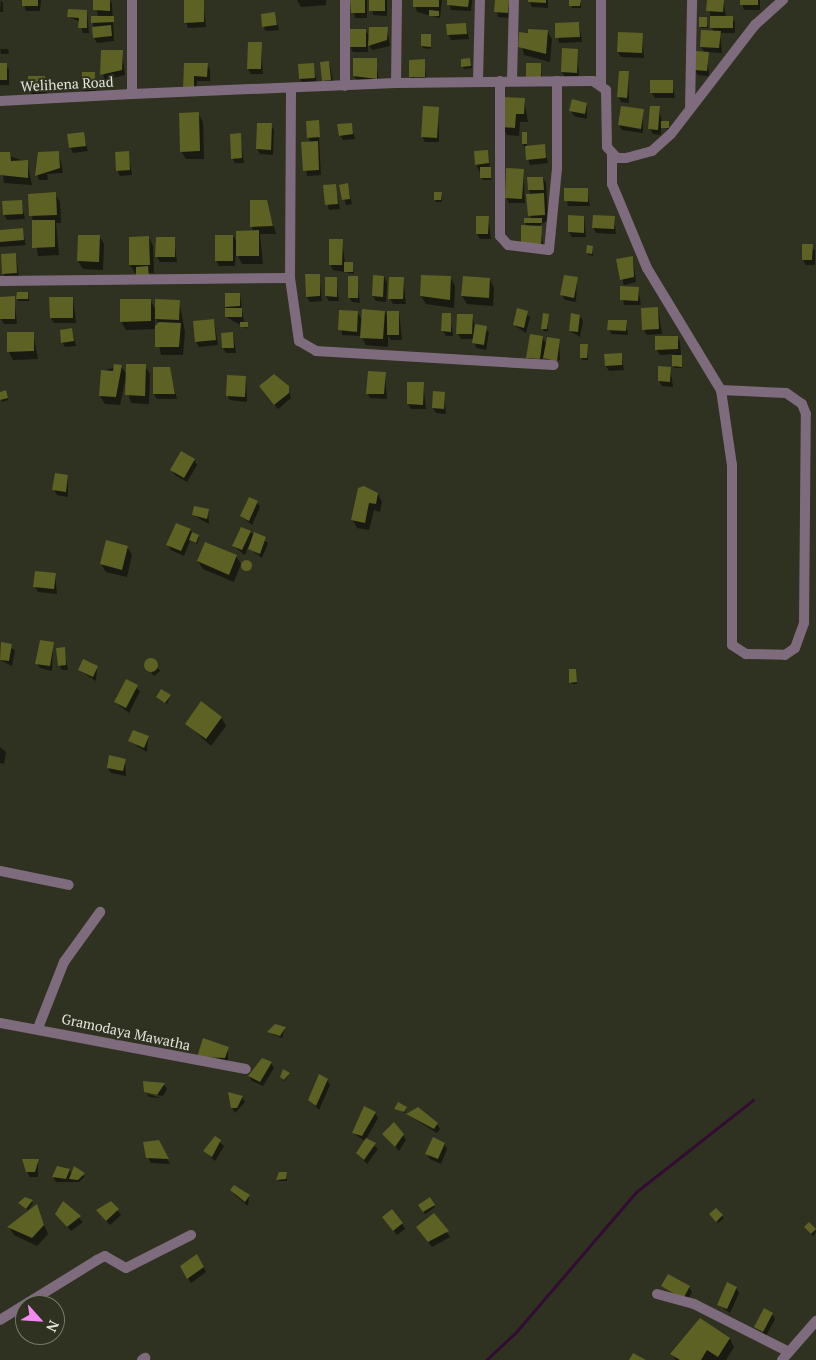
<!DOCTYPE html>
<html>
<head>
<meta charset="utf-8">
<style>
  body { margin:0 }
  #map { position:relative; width:816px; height:1360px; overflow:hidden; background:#2f3121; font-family:"PT Serif",serif }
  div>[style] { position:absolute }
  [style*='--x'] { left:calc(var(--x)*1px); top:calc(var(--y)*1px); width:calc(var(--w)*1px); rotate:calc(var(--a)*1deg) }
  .shadow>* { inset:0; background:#0007 }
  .round { border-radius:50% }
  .stream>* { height:3px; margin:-1.5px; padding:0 1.5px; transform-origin:1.5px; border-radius:1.5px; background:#330c33 }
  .building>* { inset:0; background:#5d6124 }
  .minor>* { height:10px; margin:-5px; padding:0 5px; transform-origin:5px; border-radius:5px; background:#7f6b7e }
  span { translate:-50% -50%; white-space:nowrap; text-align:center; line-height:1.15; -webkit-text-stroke:4px #2f3121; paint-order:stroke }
  .street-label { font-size:14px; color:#e4e5db }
  .north { position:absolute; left:15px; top:1295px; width:50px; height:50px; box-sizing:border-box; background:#2f3121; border:1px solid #77796b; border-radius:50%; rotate:116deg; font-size:14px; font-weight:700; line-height:20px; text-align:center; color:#e4e5db }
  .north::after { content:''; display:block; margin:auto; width:18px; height:22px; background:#f38af2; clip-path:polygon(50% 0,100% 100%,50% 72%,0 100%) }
</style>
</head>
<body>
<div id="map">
  <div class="shadow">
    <div style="clip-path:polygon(1px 0,3px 3px,3px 12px,0 12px)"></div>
    <div style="clip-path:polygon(23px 0,41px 0,40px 11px,26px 11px)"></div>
    <div style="clip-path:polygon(95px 0,110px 0,112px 4px,114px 41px,97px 43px,94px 38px,93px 22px,98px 17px)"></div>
    <div style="clip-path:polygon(297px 0,326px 0,326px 5px,301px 7px)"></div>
    <div style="clip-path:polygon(352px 0,367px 0,367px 18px,355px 18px)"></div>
    <div style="clip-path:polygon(371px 0,387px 0,387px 16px,373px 15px)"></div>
    <div style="clip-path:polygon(414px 0,442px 0,440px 18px,417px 12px)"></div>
    <div style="clip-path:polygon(448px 0,472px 0,471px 11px,451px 10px)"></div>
    <div style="clip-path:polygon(496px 0,511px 0,510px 18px,498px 17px)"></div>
    <div style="clip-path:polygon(529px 0,548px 0,548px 8px,532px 7px)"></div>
    <div style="clip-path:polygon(571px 0,581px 0,581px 8px,572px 8px)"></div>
    <div style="clip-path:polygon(708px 0,723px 0,726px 17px,735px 22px,735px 33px,720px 33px,722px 53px,707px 52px,709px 76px,698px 75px,695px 70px,705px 53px,701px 47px,713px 32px)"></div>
    <div style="clip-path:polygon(741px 0,760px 0,760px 10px,744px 10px)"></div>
    <div style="clip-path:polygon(203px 1px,206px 27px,188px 28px,186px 22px)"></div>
    <div style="clip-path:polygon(87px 11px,89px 33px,83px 33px,80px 22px,69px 17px)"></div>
    <div style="clip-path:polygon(275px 13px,279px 30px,266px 31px,263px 26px)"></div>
    <div style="clip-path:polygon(706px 18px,708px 28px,701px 28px,700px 26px)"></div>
    <div style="clip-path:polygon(579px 23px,582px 42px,559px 43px,556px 24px)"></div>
    <div style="clip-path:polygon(466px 24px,469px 39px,451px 40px,448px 34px)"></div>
    <div style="clip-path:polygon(387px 28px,390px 46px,372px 50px,368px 43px,368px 52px,353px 52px,350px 46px,365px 30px,370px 37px)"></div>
    <div style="clip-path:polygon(547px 31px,552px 39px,550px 62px,524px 55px,520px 33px)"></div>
    <div style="clip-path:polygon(642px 34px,644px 58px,621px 57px,618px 52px)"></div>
    <div style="clip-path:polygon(422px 35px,430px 36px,431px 49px,423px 48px)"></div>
    <div style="clip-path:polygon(261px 44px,263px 74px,251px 74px,248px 69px)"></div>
    <div style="clip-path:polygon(0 49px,8px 49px,9px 54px,1px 54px)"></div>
    <div style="clip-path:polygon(577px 50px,579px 77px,565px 77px,562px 72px)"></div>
    <div style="clip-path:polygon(102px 52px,122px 52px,125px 75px,104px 80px)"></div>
    <div style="clip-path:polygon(376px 59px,379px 84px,357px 81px,354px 75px)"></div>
    <div style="clip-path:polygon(470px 59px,472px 68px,464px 69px,463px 67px)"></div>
    <div style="clip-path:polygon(424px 61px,427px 82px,413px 82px,410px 77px)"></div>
    <div style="clip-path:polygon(329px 62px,334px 85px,326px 86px,321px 63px)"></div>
    <div style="clip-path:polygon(0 64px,9px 69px,9px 85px,0 85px)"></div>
    <div style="clip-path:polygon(185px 64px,207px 64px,210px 70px,210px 81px,197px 81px,196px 95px)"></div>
    <div style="clip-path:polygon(313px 64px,317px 83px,303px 84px,300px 79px)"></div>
    <div style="clip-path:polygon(540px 64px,543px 83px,530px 83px)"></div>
    <div style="clip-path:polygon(94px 73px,97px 95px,86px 95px,83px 90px)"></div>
    <div style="clip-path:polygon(628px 73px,629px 103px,621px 102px,619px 97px)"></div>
    <div style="clip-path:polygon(44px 77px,47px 94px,32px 94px,29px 89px)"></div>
    <div style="clip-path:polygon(672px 81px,675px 98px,655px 98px,652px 93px)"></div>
    <div style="clip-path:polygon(524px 99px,528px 122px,520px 122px,519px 136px,507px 135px,503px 127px)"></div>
    <div style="clip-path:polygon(587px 104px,587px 119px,574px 116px,571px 111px)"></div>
    <div style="clip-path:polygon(438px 108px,439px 142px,425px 142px,422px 136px)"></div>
    <div style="clip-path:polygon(659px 108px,662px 122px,668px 122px,670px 130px,661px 126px,661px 135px,653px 134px,650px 129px)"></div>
    <div style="clip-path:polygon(643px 111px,643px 133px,622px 130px,619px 125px)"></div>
    <div style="clip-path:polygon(198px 113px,203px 122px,204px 159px,186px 159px,181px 151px)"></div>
    <div style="clip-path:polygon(318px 121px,321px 175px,307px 176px,303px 143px,311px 143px,308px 137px)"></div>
    <div style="clip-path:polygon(258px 124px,271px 125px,274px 130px,273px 155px,260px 154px,257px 149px)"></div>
    <div style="clip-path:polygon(351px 124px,355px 139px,343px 140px,340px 135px)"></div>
    <div style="clip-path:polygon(83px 133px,88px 151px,73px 153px,70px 147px)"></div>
    <div style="clip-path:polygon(526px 133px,527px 147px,544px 146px,548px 163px,530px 165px,523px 143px)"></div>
    <div style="clip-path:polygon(240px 135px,244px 163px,235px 163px,232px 158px)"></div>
    <div style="clip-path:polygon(488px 151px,491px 180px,483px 180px,476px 164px)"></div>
    <div style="clip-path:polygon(59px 152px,63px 173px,47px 174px,48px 180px,39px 180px,37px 175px)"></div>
    <div style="clip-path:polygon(0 153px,27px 162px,32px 185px,4px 183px)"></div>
    <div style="clip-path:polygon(128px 153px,132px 175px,120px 176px,117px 170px)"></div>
    <div style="clip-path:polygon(523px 170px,525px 203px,509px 203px,506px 197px)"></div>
    <div style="clip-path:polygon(529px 178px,543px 178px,546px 183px,548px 220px,540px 225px,544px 251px,525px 223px,531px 219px)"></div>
    <div style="clip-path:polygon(335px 185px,340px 209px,329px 210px,324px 186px)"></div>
    <div style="clip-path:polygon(347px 185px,352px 204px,346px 205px,341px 186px)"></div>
    <div style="clip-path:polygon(565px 189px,587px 190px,590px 206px,568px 206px)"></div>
    <div style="clip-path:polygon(441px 193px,442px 202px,436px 202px,435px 200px)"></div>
    <div style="clip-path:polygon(55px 194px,60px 202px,61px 223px,56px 223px,59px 255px,38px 256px,29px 195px)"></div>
    <div style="clip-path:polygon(21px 201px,25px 219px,7px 220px,4px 214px)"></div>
    <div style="clip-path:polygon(266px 201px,276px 234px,260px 234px,263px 264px,242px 264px,236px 252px,235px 266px,219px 266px,216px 260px,233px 236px,238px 244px,254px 232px,251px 226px)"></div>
    <div style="clip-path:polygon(488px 217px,491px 239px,480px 239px,477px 234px)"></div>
    <div style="clip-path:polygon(584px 217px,586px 237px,572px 237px,569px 232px)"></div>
    <div style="clip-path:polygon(614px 218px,616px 234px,596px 233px,593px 227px)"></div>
    <div style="clip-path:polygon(22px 229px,26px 245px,0 247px,0 231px)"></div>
    <div style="clip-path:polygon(79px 236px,99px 236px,104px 244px,103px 270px,83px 269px,78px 261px)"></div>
    <div style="clip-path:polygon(149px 238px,153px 246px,154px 273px,149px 273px,149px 278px,135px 273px,130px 265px)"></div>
    <div style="clip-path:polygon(174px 238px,177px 262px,160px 262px,157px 257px)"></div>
    <div style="clip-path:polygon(342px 240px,345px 263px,352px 263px,354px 274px,333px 270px,330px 264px)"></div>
    <div style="clip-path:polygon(803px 245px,815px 250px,815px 265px,806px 265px,803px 260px)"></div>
    <div style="clip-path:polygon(592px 248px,593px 256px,589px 255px,587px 253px)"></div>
    <div style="clip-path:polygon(16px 254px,19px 278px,6px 278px,3px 273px)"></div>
    <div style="clip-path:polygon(633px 257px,636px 282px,624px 285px,617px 260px)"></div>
    <div style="clip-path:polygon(319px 275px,322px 301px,310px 302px,307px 297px)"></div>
    <div style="clip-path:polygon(374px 277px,384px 277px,387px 282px,386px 302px,376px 301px,373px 296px)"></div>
    <div style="clip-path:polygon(450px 277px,455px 286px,454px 308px,426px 304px,421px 296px)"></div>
    <div style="clip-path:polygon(336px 278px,339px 301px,329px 301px,326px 296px)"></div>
    <div style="clip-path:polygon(357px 278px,360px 303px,352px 302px,349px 297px)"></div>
    <div style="clip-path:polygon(403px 278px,406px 304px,393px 304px,390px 299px)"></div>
    <div style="clip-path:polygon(577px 278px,576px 302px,565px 300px,562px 295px)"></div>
    <div style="clip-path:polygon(490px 280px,494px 288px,493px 306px,467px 304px,462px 296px)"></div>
    <div style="clip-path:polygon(621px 288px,638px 288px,641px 305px,624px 305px)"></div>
    <div style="clip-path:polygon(18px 293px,28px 293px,29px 301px,18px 301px)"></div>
    <div style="clip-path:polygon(240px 295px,244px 323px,248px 329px,226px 317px,226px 306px)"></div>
    <div style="clip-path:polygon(14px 297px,17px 324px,4px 324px,1px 319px)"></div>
    <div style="clip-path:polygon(73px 298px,76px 323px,54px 323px,51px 318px)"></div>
    <div style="clip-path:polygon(evenodd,150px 300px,156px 310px,179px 301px,185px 332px,183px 355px,161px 355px,156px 329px,126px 330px,121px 321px,150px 300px,155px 317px,160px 326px,155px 327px,155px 317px)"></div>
    <div style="clip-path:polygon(658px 308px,662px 334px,647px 335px,644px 330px)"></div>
    <div style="clip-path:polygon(518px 309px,530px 317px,526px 333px,514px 325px)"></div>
    <div style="clip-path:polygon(340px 311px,357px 312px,363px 321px,385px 312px,388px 318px,399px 312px,402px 340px,391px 340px,388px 335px,388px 347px,366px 345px,361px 336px,342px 335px)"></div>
    <div style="clip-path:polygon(450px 314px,453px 336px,446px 336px,443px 331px)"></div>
    <div style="clip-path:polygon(472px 315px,475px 326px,489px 332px,486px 350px,476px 348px,474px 339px,461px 339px,458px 334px)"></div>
    <div style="clip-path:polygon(548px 315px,548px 331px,544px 331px,543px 328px)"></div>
    <div style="clip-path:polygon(580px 316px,583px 321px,580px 337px,570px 331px)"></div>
    <div style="clip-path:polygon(214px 320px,218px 345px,199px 347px,196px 342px)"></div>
    <div style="clip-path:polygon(626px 322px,628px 335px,612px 334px,609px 329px)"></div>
    <div style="clip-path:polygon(72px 330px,76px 346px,65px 347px,62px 342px)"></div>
    <div style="clip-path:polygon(33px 333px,38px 359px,13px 360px,9px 352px)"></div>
    <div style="clip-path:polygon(233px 333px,236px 353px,226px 353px,223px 348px)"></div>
    <div style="clip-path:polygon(542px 337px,547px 345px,559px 340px,560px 360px,546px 358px,559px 365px,548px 363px,543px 356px,542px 364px,531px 362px,528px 357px)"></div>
    <div style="clip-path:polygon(677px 337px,680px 342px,682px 368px,674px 368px,673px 354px,660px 355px,657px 350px)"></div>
    <div style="clip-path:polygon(587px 345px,588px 360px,583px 360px,581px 358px)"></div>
    <div style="clip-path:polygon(621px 354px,624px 370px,609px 371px,606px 366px)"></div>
    <div style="clip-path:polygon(121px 366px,127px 375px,145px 366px,150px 374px,149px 404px,131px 403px,125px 381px,120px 405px,105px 404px,100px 396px,102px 371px)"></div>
    <div style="clip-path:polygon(670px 368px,673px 387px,662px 386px,659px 381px)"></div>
    <div style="clip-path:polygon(169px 369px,177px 399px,157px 399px,154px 394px)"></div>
    <div style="clip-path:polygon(385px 373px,387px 399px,370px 398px,367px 393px)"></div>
    <div style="clip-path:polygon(246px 378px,247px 402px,230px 400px,227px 395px)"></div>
    <div style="clip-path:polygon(423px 383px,426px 409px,411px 409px,408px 404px)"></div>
    <div style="clip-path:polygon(288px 387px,291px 398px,278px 409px,264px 392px)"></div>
    <div style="clip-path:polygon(0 393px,7px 394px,8px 400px,2px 402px)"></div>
    <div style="clip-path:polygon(444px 394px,446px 414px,436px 413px,433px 408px)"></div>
    <div style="clip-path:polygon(194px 460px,197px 465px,187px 482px,175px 475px,172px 470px)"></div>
    <div style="clip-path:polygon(68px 477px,68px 497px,57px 495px,54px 490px)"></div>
    <div style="clip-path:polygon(378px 494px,382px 502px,380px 512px,374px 510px,369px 530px,357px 528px,352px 519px)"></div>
    <div style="clip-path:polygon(257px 502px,260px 507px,252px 525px,241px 516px)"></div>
    <div style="clip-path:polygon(208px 510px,209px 524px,193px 515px)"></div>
    <div style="clip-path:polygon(190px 530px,199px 538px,197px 544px,190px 541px,184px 556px,171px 550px,168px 545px)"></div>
    <div style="clip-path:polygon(250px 532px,268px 543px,262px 558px,248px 547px,245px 555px,233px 546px)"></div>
    <div style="clip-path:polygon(127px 547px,132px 555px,127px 577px,106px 572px,101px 564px)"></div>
    <div style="clip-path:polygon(236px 556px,241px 564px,234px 582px,203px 569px,198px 561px)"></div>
    <div class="round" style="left:243px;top:562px;width:8px;height:8px"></div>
    <div style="clip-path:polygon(55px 574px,57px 594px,38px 592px,35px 587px)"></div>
    <div style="clip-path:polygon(2px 644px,15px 650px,12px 666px,0 660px)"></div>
    <div style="clip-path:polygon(53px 644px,52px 671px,40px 668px,37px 663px)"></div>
    <div style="clip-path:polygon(64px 649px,68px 670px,62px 670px,59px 665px)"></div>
    <div style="clip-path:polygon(152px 660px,160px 671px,154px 676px,146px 665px)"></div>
    <div style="clip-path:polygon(97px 667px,96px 681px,79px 670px)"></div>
    <div style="clip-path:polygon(576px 670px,577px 684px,572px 684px,571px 682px)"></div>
    <div style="clip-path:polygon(126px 680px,140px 691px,129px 713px,115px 702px)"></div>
    <div style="clip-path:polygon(170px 696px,167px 704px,158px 697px)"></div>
    <div style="clip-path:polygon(221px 717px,226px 726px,211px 746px,187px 724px)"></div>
    <div style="clip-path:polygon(148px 737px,147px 752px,129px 741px)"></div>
    <div style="clip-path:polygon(0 747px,6px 752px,4px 764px,0 763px)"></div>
    <div style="clip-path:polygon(125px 760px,126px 776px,111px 773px,108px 768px)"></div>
    <div style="clip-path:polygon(285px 1028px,282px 1038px,268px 1032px)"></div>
    <div style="clip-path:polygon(228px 1048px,228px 1062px,201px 1061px)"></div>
    <div style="clip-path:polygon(271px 1063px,274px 1068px,263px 1086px,252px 1081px,249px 1076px)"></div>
    <div style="clip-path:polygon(289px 1074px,285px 1081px,282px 1079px,281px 1077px)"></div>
    <div style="clip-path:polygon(327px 1080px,330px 1085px,319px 1110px,309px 1100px)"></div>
    <div style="clip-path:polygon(145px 1082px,164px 1085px,167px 1089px,163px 1096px,146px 1093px)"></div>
    <div style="clip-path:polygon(147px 1094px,162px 1098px,149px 1097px)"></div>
    <div style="clip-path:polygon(242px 1097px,245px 1102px,235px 1113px,232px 1107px)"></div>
    <div style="clip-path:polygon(406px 1108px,405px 1113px,396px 1109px)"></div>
    <div style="clip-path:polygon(375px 1113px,378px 1118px,366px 1139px,378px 1149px,367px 1164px,357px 1153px,365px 1141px,353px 1133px)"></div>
    <div style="clip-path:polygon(407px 1114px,437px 1124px,440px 1129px,437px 1133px)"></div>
    <div style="clip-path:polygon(384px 1134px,403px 1135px,406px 1140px,399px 1151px)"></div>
    <div style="clip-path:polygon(215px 1138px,224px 1146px,215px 1161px,205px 1151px)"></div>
    <div style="clip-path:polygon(158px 1141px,170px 1164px,151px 1163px,148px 1157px)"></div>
    <div style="clip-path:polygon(444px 1144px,447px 1149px,441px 1164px,430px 1159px,427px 1154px)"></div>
    <div style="clip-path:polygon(38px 1160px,38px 1177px,30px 1177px,27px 1172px)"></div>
    <div style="clip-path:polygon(69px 1170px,72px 1175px,85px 1176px,79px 1182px,56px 1182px,53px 1177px)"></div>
    <div style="clip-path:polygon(286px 1173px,287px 1181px,279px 1181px,278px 1180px)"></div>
    <div style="clip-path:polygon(232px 1190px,249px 1195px,248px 1206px,235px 1195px)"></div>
    <div style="clip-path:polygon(25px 1198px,33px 1203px,28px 1210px,19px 1204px)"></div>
    <div style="clip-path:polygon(430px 1199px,435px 1207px,425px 1214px,420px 1205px)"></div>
    <div style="clip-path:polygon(63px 1203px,83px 1222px,71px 1231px,56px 1214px)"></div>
    <div style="clip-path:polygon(111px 1203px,121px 1215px,110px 1225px,98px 1211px)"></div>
    <div style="clip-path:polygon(36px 1206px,48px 1234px,37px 1246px,14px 1235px,9px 1227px)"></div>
    <div style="clip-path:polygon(716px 1210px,724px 1218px,718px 1223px,712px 1217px)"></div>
    <div style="clip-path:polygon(434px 1215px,450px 1237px,432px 1247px,421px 1232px)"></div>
    <div style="clip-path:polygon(387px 1222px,402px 1224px,405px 1229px,397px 1235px)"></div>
    <div style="clip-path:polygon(805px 1228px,815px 1230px,816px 1232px,813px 1236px)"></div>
    <div style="clip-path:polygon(200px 1260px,206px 1272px,191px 1283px,181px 1267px)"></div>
    <div style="clip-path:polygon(663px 1286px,689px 1287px,692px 1292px,686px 1303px)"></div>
    <div style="clip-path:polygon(736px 1288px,739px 1293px,730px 1313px,719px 1305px)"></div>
    <div style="clip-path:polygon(772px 1314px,775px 1319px,766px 1336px,756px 1327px)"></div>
    <div style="clip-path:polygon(730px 1339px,734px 1347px,726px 1360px,676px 1360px,672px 1354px)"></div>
  </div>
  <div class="stream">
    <div style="--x:486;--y:1360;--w:41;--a:-43"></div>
    <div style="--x:516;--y:1332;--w:184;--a:-49.4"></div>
    <div style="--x:636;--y:1192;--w:149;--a:-38.2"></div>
  </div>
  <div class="building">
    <div style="clip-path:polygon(22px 0,38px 0,38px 6px,22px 6px)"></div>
    <div style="clip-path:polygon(93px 0,110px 0,110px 11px,93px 10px)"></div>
    <div style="clip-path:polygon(184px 0,204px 0,204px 22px,184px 23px)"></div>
    <div style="clip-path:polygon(350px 0,365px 0,365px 13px,351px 13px)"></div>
    <div style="clip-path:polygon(369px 0,385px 0,385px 11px,369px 11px)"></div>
    <div style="clip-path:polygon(413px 0,439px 0,439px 7px,413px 7px)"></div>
    <div style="clip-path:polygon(447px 0,469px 0,468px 7px,447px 5px)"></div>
    <div style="clip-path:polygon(495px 0,509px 0,508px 13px,494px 12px)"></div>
    <div style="clip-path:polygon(528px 0,546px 0,546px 3px,528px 2px)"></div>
    <div style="clip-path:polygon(569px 0,581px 0,580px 6px,569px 6px)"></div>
    <div style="clip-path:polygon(707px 0,724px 0,723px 12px,706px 11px)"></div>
    <div style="clip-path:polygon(740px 0,758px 0,758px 5px,740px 5px)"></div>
    <div style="clip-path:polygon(68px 9px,87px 10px,87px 28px,78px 28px,79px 18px,67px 17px)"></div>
    <div style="clip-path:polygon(429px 10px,439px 11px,439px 16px,429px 16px)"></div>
    <div style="clip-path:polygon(275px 12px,277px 25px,262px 27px,261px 14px)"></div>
    <div style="clip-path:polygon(91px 16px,114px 16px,114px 22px,91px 23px)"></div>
    <div style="clip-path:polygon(710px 16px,733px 16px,733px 28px,710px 28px)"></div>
    <div style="clip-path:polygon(699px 17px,707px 17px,707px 27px,699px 27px)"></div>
    <div style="clip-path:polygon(579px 22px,580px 37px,555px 38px,555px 23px)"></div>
    <div style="clip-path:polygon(466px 23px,467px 34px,447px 35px,446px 24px)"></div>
    <div style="clip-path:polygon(111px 25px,112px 36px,93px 38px,92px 27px)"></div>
    <div style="clip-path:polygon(369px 27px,388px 27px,387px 40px,368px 46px)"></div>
    <div style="clip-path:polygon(349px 29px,366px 29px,366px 47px,349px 47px)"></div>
    <div style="clip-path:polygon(528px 29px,548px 30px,546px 54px,518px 47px,519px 32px,528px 33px)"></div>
    <div style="clip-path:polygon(701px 30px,721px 31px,719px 48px,700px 47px)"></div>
    <div style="clip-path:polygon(618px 32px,643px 33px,642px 53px,617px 52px)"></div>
    <div style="clip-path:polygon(421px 34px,431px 34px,431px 47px,421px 46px)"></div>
    <div style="clip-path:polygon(248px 42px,262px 42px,261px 69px,247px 69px)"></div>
    <div style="clip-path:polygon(562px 48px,578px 49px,577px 73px,561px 72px)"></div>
    <div style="clip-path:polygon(101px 50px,123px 50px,122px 70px,100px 75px)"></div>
    <div style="clip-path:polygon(696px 51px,709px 52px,707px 71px,694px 70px)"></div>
    <div style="clip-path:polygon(353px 58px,377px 58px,377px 79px,353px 76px)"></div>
    <div style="clip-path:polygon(470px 58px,471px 66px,461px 67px,461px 59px)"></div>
    <div style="clip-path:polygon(425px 59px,425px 77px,409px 77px,409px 60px)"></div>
    <div style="clip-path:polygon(329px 61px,331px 80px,322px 81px,320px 62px)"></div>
    <div style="clip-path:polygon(0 63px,7px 63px,7px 80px,0 80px)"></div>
    <div style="clip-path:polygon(184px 63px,208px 63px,207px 77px,194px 76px,194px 90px,183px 90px)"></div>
    <div style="clip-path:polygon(314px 63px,315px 78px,299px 79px,298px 64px)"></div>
    <div style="clip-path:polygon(526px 63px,541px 63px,541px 79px,526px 79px)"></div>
    <div style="clip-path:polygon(619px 71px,629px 71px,627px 98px,617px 97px)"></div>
    <div style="clip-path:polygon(82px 72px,95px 72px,95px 90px,82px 90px)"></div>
    <div style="clip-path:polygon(28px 76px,45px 76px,45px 90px,28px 90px)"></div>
    <div style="clip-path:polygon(650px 80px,673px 80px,673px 93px,650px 93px)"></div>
    <div style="clip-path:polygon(503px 97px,525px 98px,524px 114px,516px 114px,515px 128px,501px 127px)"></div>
    <div style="clip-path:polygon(572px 99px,587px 103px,585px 114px,569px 111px)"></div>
    <div style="clip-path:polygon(423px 106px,439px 107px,437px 138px,421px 137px)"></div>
    <div style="clip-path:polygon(621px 106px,644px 109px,641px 129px,618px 125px)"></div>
    <div style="clip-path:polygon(650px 106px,660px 106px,658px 130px,648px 129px)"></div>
    <div style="clip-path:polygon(199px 112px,200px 151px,180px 152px,179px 113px)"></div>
    <div style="clip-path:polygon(319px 120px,320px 137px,307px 138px,306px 121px)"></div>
    <div style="clip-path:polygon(661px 121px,669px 121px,669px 128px,661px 128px)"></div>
    <div style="clip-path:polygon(257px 123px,272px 123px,271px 150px,256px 149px)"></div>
    <div style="clip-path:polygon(352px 123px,353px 134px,339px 136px,337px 124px)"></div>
    <div style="clip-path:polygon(84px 132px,86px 146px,69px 148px,67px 134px)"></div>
    <div style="clip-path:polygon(522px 132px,527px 132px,527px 144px,522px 144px)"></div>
    <div style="clip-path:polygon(241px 133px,242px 158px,231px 159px,230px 134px)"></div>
    <div style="clip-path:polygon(318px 141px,319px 170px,303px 171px,301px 142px)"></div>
    <div style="clip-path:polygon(545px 144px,546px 158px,526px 160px,525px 146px)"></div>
    <div style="clip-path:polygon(488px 150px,489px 163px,475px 165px,474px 151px)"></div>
    <div style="clip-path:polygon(59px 151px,60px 168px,35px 176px,38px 152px)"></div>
    <div style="clip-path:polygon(129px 151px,130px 170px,116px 171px,115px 152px)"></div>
    <div style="clip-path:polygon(0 152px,10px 152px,11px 161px,28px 160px,28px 178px,0 175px)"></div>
    <div style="clip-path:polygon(480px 167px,491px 167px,491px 178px,480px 178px)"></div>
    <div style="clip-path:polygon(506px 168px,524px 169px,522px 199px,505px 198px)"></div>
    <div style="clip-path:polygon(527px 177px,543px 177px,544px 190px,528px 190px)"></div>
    <div style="clip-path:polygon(348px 183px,350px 199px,342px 200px,339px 185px)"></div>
    <div style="clip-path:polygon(336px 184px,338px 204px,325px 205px,323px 185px)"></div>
    <div style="clip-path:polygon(564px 188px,588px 188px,588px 202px,564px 201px)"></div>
    <div style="clip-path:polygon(56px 192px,57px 215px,29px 216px,28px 194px)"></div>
    <div style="clip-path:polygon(434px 192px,442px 192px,441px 200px,434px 200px)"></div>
    <div style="clip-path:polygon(544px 193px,545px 215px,528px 216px,526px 194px)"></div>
    <div style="clip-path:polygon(22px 200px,23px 214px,3px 215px,2px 201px)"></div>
    <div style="clip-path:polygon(250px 200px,267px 200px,273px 226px,250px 227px)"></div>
    <div style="clip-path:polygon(568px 215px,584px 216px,584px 233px,568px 232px)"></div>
    <div style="clip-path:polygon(593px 215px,615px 216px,614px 229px,592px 228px)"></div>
    <div style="clip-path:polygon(476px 216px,489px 216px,488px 234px,476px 234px)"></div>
    <div style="clip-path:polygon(524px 218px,542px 218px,542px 223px,524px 223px)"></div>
    <div style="clip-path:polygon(32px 220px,55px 220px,55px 247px,32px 248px)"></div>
    <div style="clip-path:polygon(521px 225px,542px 226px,541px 246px,521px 246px)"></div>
    <div style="clip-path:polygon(23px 228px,24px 240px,0 242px,0 230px)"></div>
    <div style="clip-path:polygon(259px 230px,259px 256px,236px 256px,236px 231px)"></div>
    <div style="clip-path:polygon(78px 235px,100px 235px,99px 262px,77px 261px)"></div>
    <div style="clip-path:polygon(215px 235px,233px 235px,233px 261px,215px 261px)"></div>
    <div style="clip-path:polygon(149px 236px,150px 265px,129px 265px,129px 237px)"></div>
    <div style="clip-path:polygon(156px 237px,175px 237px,175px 257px,155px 257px)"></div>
    <div style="clip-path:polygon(329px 239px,343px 239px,342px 265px,329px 265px)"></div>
    <div style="clip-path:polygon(802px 244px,813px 244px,812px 260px,802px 260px)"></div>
    <div style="clip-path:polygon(587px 245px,593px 246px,592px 254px,586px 253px)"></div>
    <div style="clip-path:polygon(16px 253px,17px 273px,2px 274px,1px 254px)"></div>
    <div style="clip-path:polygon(633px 256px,634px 277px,620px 280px,616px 259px)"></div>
    <div style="clip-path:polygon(344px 262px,353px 262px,353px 272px,344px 272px)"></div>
    <div style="clip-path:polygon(148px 266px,149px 276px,136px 277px,136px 267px)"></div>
    <div style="clip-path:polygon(305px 274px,320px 274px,320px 296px,306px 297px)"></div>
    <div style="clip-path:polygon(373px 275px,384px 276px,383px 297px,372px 296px)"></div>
    <div style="clip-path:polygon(421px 275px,451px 276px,450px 300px,420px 296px)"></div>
    <div style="clip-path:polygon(564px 275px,578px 277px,574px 298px,560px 295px)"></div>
    <div style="clip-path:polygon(348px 276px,358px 276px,358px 298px,348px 298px)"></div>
    <div style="clip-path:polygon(463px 276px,490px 278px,489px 298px,461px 296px)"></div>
    <div style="clip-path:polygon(325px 277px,337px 277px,337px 297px,325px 296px)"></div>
    <div style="clip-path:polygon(389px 277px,404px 277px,403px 299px,388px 299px)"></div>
    <div style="clip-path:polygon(620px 286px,639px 287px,638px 301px,620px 300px)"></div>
    <div style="clip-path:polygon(17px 292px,28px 292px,28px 299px,16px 299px)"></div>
    <div style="clip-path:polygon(225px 293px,240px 293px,240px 306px,225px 307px)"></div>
    <div style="clip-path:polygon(15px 296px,15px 319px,0 319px,0 297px)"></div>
    <div style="clip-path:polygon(49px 297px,73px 297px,73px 318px,50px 318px)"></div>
    <div style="clip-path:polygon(120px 299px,151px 299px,151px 321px,120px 322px)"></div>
    <div style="clip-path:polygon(155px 299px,180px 300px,179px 320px,155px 319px)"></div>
    <div style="clip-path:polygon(658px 307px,659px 329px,642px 330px,641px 308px)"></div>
    <div style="clip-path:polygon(225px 308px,242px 308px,242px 317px,225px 317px)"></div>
    <div style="clip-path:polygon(517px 308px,528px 311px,524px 328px,513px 325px)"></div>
    <div style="clip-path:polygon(362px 309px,385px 311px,383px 339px,360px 338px)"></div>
    <div style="clip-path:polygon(339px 310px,358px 311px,357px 332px,338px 330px)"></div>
    <div style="clip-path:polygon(387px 311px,399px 311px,399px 335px,387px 335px)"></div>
    <div style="clip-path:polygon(442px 313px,451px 313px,451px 332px,441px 331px)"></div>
    <div style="clip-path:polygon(543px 313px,549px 314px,547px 329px,541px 329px)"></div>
    <div style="clip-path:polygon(571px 313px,580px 315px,578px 332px,569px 331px)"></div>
    <div style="clip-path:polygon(457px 314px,473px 314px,472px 334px,456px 334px)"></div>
    <div style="clip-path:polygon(214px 319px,216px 340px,195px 342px,193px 321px)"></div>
    <div style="clip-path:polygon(608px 320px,627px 320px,626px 331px,607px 330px)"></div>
    <div style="clip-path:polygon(159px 322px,181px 323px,179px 347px,155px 347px,155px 326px)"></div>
    <div style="clip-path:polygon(240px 322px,248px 322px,248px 327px,240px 327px)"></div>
    <div style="clip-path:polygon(475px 324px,487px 326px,484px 345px,472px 343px)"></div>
    <div style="clip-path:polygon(72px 328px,74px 341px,61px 343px,60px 330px)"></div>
    <div style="clip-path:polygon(7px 332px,34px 332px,34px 351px,7px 352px)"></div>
    <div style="clip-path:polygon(233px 332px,234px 348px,222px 348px,221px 333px)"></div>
    <div style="clip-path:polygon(530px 334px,543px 336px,540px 359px,526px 358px)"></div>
    <div style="clip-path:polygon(655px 336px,678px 336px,678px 349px,655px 350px)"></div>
    <div style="clip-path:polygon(547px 337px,560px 339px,557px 361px,543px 358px)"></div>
    <div style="clip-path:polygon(580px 344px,588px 344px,587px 358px,580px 358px)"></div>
    <div style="clip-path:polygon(622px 353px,622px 365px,605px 366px,604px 354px)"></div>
    <div style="clip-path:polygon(672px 355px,682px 355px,682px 367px,672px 366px)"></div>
    <div style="clip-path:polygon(114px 364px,122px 365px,116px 397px,99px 396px,101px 370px,113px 371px)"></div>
    <div style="clip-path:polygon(126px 364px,146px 364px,145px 396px,125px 395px)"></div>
    <div style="clip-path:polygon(658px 366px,671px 367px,670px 382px,658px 381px)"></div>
    <div style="clip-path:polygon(153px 367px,170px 367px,175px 394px,153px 394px)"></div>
    <div style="clip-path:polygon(368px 371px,386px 372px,384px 394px,366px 394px)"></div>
    <div style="clip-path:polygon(274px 374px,289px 386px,289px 393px,274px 405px,259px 386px)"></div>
    <div style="clip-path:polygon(227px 375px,246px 376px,245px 397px,226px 396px)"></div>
    <div style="clip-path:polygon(407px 382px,424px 382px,423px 405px,407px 404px)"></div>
    <div style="clip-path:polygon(6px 390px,8px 398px,0 400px,0 392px)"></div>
    <div style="clip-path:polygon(433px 391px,445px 392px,444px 409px,432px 408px)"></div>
    <div style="clip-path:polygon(181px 451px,195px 459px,184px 478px,170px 470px)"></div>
    <div style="clip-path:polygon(55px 473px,68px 475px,66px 492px,52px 490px)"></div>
    <div style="clip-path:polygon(364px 486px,378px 493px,376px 504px,369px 503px,365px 523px,351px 520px,358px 488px)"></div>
    <div style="clip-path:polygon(249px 497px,258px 501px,249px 521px,240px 516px)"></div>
    <div style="clip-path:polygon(194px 506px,209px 509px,207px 519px,192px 515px)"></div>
    <div style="clip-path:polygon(176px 523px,191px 529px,181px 551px,166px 545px)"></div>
    <div style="clip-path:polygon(241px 527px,251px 531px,242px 550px,232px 546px)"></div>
    <div style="clip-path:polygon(192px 532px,199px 535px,196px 543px,189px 540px)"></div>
    <div style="clip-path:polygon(254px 532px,266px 537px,260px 554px,248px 549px)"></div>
    <div style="clip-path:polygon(106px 540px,128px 546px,122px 570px,100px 564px)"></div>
    <div style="clip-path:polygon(205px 542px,237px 555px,229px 575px,197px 561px)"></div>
    <div class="round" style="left:240.5px;top:559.5px;width:11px;height:11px"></div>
    <div style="clip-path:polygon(35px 571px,56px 573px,54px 589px,33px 587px)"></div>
    <div style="clip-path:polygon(40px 640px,54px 642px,50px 666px,35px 664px)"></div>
    <div style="clip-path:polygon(1px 642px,12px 644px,9px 661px,0 660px)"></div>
    <div style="clip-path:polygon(65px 647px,66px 665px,58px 666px,56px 648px)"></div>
    <div class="round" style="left:144px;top:658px;width:14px;height:14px"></div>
    <div style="clip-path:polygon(83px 659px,98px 666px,93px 677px,78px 670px)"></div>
    <div style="clip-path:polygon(569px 669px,576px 669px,577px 682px,569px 683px)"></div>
    <div style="clip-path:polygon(126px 679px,138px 685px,126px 708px,114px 702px)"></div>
    <div style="clip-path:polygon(161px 689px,171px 695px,165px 703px,156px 697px)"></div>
    <div style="clip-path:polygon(201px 701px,222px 717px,206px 739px,185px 724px)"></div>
    <div style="clip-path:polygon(133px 730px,149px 736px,144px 748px,128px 741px)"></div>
    <div style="clip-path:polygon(109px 755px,126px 759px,123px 771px,107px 768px)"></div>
    <div style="clip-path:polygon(275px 1024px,286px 1027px,280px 1036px,267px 1032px)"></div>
    <div style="clip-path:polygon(203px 1038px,229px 1047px,225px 1058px,197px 1057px)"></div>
    <div style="clip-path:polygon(262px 1058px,272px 1062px,260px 1082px,248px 1076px)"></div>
    <div style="clip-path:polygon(283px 1069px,290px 1073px,284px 1080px,280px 1077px)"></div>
    <div style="clip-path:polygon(319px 1074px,328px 1079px,316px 1106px,308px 1100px)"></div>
    <div style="clip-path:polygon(143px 1081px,165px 1083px,157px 1095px,144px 1092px)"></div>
    <div style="clip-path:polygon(228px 1092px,243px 1096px,237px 1108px,231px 1108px)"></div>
    <div style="clip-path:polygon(398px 1102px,407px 1107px,404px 1112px,394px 1109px)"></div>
    <div style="clip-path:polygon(364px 1106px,376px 1112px,362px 1136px,352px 1133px)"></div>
    <div style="clip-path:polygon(418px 1107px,438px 1123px,434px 1129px,406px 1114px)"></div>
    <div style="clip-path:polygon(394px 1122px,404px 1134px,395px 1147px,382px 1134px)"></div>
    <div style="clip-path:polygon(215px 1136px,221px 1140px,212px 1157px,203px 1151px)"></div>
    <div style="clip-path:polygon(433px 1137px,445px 1143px,438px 1159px,425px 1154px)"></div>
    <div style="clip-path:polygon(366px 1138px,376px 1143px,364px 1160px,356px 1153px)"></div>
    <div style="clip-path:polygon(159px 1140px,169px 1159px,146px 1158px,143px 1142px)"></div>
    <div style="clip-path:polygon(22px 1159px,39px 1159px,35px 1172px,26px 1172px)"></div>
    <div style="clip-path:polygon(57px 1166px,70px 1169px,66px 1179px,52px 1177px)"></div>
    <div style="clip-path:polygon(74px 1166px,85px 1173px,78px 1180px,69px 1179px)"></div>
    <div style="clip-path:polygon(279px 1172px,287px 1172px,286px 1179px,276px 1180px)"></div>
    <div style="clip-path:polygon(234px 1185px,250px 1195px,245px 1202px,230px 1190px)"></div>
    <div style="clip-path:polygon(25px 1197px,33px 1200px,26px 1209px,18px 1203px)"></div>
    <div style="clip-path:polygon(430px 1197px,435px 1205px,423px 1212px,418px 1205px)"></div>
    <div style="clip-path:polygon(63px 1201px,81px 1216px,67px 1227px,55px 1214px)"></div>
    <div style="clip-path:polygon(111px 1201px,119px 1209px,106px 1221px,96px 1210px)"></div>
    <div style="clip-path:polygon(37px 1204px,44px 1225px,32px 1238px,7px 1227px)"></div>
    <div style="clip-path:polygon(716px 1208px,723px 1215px,716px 1222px,709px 1214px)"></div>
    <div style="clip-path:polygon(392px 1209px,403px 1223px,393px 1231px,382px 1217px)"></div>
    <div style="clip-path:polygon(434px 1213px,449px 1231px,428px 1242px,416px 1227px)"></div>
    <div style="clip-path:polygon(809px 1222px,816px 1229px,811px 1234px,804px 1227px)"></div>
    <div style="clip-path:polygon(197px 1254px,204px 1267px,187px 1279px,180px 1266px)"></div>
    <div style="clip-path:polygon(668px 1274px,690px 1286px,683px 1299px,661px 1286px)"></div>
    <div style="clip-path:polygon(727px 1282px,737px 1287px,727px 1309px,717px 1305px)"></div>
    <div style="clip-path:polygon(764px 1308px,773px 1313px,763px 1332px,754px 1327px)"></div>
    <div style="clip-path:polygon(700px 1318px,730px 1338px,718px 1357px,707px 1350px,701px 1360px,680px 1360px,670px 1354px)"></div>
    <div style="clip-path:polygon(633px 1353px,646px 1360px,629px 1360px)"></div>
  </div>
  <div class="minor">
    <div style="--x:345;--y:0;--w:86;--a:90"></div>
    <div style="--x:478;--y:81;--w:81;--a:-88.6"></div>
    <div style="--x:500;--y:81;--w:155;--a:90"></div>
    <div style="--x:500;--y:236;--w:12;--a:48"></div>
    <div style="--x:508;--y:245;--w:41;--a:7"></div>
    <div style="--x:549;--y:250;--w:82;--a:-84.4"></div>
    <div style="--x:557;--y:168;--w:87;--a:-90"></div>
    <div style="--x:512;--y:81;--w:81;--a:-88.6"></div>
    <div style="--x:396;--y:83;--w:83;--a:-89.3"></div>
    <div style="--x:601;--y:85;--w:85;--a:-90"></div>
    <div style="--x:291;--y:89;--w:189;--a:90.3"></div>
    <div style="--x:290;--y:278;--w:64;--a:81.9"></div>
    <div style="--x:299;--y:341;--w:20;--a:30"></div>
    <div style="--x:316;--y:351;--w:238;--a:3.4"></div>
    <div style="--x:132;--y:94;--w:264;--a:-2.4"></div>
    <div style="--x:396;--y:83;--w:197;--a:-0.6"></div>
    <div style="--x:593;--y:81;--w:16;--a:35"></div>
    <div style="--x:606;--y:90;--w:57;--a:89"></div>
    <div style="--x:607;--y:147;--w:15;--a:48"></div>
    <div style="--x:617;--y:158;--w:9;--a:0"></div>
    <div style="--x:626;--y:158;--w:27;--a:-15"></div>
    <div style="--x:652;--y:151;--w:25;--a:-42"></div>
    <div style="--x:671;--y:134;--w:138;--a:-52.4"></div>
    <div style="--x:755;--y:25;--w:38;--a:-42"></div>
    <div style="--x:0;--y:101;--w:132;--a:-3"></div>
    <div style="--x:132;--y:94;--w:94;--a:-90"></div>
    <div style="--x:690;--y:109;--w:109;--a:-88.9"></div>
    <div style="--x:612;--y:154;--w:30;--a:90"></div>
    <div style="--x:612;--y:184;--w:91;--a:67.4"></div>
    <div style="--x:647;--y:268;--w:143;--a:58.8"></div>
    <div style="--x:721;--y:390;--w:76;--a:81.7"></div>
    <div style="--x:732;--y:465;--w:180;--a:90"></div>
    <div style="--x:732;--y:645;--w:17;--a:33"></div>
    <div style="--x:746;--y:654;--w:39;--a:1"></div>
    <div style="--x:785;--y:655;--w:12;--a:-35"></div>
    <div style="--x:795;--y:648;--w:27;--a:-70"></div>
    <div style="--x:804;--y:623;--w:209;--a:-89.5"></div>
    <div style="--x:806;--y:414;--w:11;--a:-112"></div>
    <div style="--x:802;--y:404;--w:19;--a:-145"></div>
    <div style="--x:786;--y:393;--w:65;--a:-177.4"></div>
    <div style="--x:0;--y:281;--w:290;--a:-0.6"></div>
    <div style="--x:0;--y:871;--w:70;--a:11.5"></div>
    <div style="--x:0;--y:1023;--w:250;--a:10.6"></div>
    <div style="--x:38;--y:1028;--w:71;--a:-68.5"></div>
    <div style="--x:64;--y:962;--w:62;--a:-54.2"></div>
    <div style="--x:657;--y:1294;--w:38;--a:15"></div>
    <div style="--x:694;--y:1304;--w:106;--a:26.8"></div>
    <div style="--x:0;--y:1320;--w:114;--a:-31.7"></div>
    <div style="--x:97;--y:1260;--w:9;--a:-27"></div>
    <div style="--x:105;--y:1256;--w:24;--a:30"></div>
    <div style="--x:126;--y:1268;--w:73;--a:-26.9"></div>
    <div style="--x:142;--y:1360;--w:4;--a:-34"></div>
    <div style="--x:782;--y:1360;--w:52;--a:-48.9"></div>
  </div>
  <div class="street-label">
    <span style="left:67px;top:84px;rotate:-3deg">Welihena Road</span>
    <span style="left:126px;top:1032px;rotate:12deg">Gramodaya Mawatha</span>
  </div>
  <div class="north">N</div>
</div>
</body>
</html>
